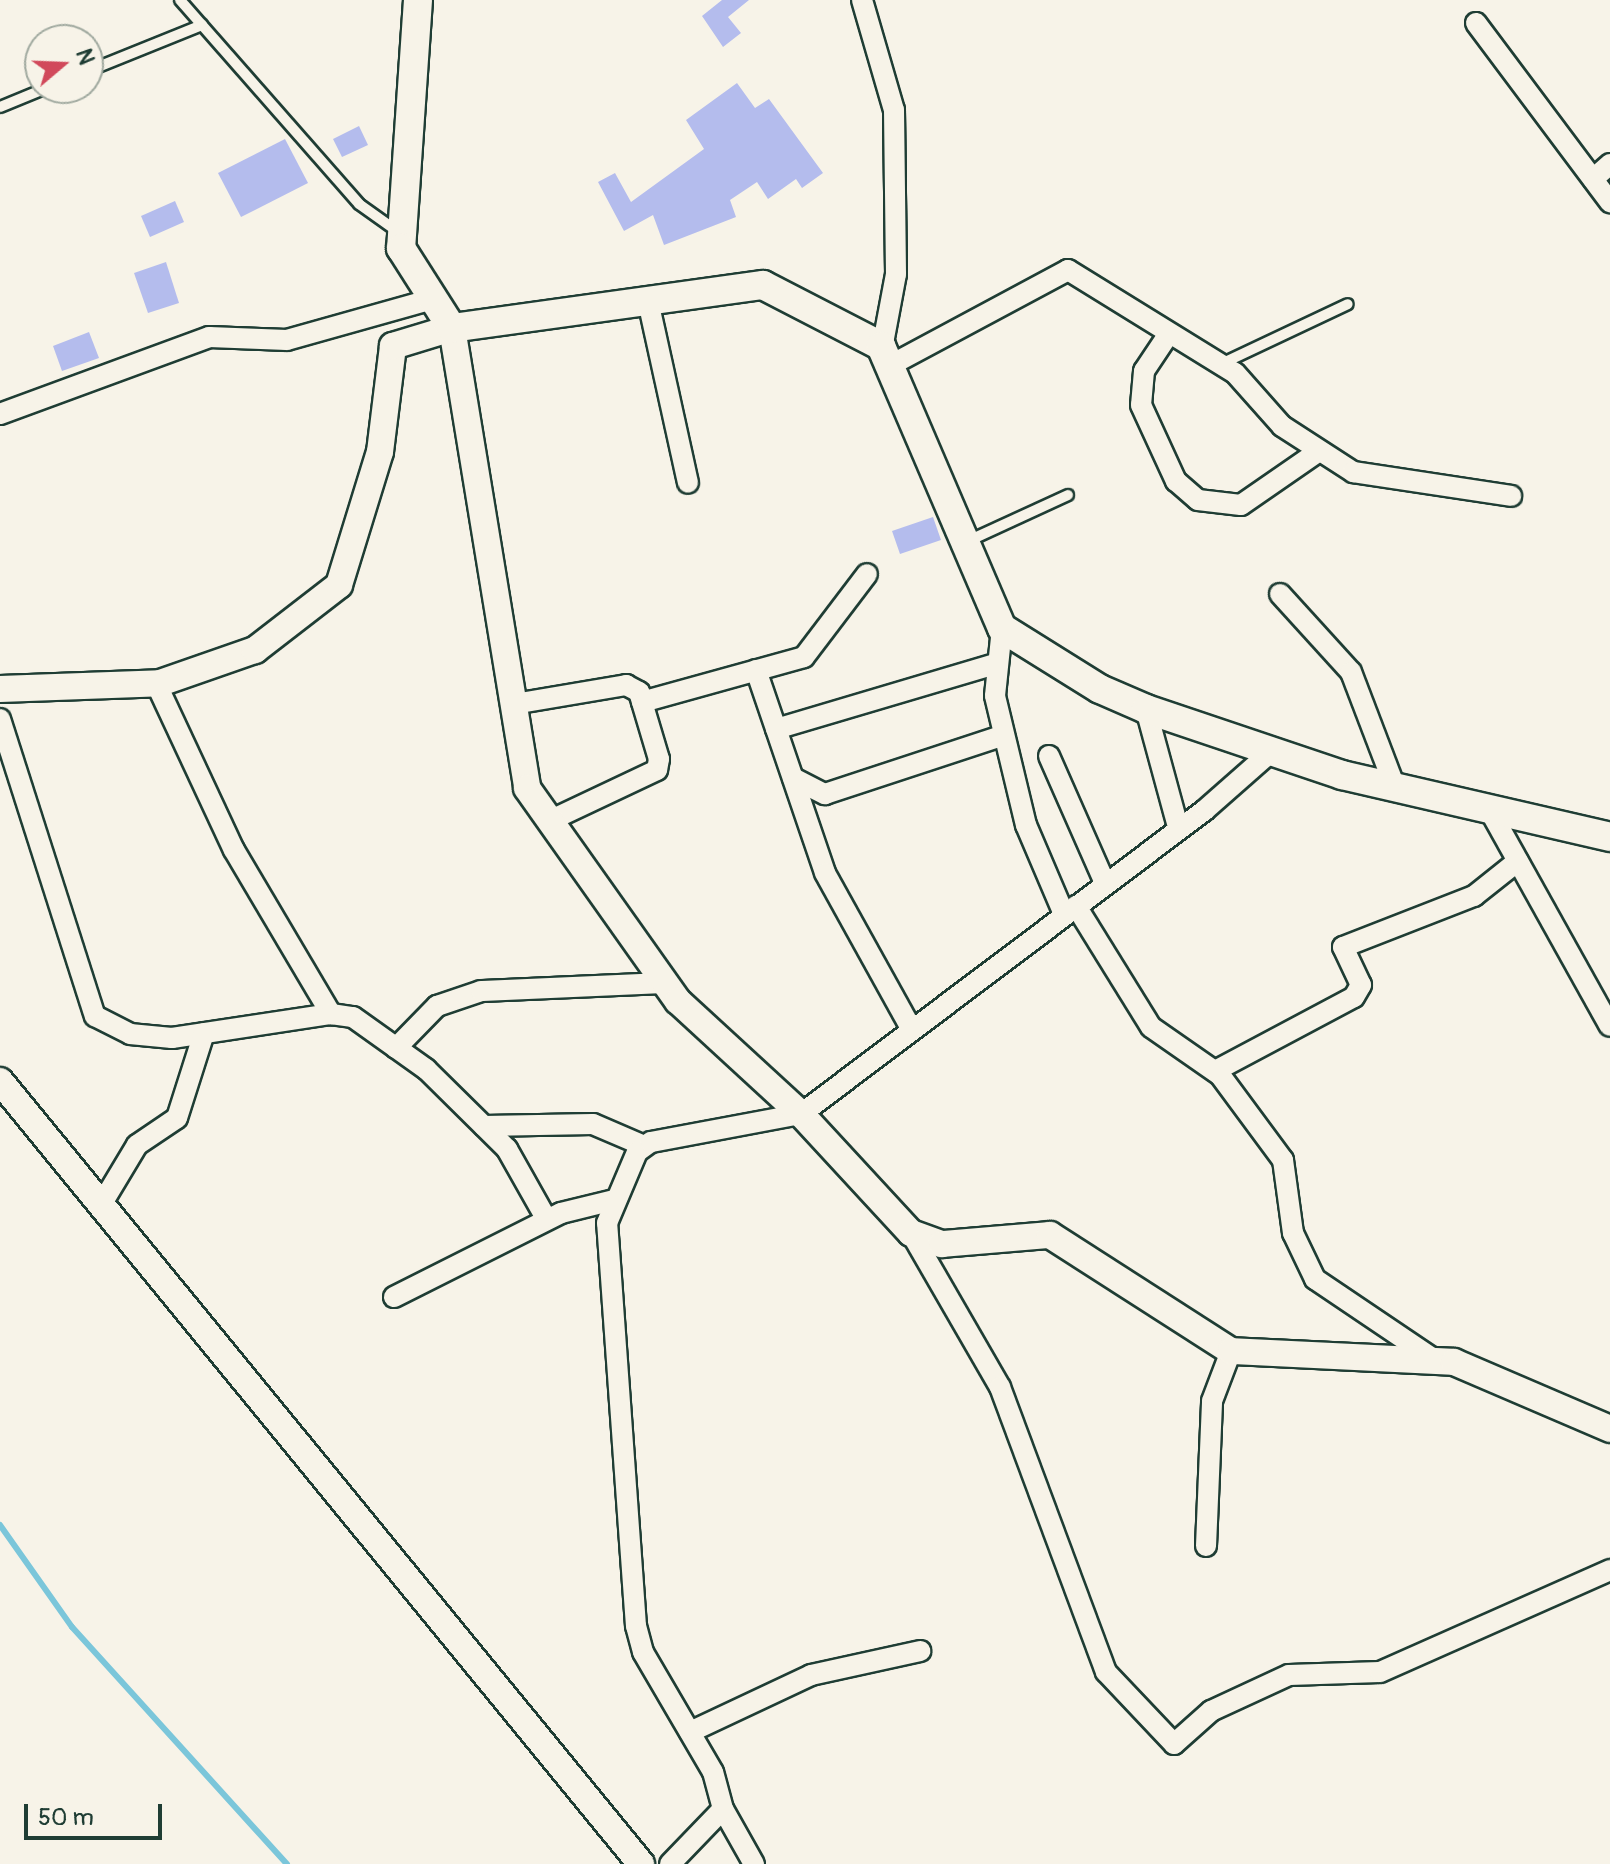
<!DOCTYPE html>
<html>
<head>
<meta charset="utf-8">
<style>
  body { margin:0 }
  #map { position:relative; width:1610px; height:1864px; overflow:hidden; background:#f7f3e8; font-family:Pangolin,sans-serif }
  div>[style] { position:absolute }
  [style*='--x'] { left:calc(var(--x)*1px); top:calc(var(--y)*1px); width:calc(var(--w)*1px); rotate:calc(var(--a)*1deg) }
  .stream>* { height:6px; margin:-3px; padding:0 3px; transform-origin:3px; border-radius:3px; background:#7bc6da }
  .building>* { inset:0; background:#b4bced }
  .roads { filter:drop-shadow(2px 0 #1f3d34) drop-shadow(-2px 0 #1f3d34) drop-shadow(0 2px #1f3d34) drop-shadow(0 -2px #1f3d34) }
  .service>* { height:10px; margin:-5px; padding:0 5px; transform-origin:5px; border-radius:5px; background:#f7f3e8 }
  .minor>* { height:20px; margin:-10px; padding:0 10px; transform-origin:10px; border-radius:10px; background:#f7f3e8 }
  .tertiary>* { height:26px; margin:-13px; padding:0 13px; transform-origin:13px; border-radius:13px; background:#f7f3e8 }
  .secondary>* { height:28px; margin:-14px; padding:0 14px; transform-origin:14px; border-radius:14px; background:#f7f3e8 }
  span { translate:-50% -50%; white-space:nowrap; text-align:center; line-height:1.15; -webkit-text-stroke:6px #f7f3e8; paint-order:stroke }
  .north { position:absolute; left:24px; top:24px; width:80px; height:80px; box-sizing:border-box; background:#f7f3e8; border:2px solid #a1aaa0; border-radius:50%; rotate:71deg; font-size:22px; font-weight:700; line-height:32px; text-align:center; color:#1f3d34 }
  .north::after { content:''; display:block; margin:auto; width:28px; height:36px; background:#d1495b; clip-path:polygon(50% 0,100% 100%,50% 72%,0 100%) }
  .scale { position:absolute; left:24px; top:1804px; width:138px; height:36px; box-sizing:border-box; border:4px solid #1f3d34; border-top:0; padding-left:10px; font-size:24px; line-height:28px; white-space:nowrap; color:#1f3d34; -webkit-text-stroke:6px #f7f3e8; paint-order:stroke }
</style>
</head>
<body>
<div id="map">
  <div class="stream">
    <div style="--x:0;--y:1525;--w:125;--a:54.8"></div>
    <div style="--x:72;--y:1627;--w:320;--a:47.8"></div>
  </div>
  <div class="building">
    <div style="clip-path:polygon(722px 0,749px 0,728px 17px,741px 33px,723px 47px,702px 16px)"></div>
    <div style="clip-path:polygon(737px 83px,755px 108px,769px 99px,823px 173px,802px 188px,796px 179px,768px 199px,757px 182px,730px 200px,736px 217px,664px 245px,653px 215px,624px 231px,598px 182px,615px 173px,631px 202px,704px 149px,686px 120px)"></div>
    <div style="clip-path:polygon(359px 126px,368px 145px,342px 157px,333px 139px)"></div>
    <div style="clip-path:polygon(285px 139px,308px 183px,241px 217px,218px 173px)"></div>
    <div style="clip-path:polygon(175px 201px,184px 222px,150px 237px,141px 216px)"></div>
    <div style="clip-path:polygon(166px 262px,179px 303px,148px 313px,134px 273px)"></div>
    <div style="clip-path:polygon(89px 332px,99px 358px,62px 371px,53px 346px)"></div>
    <div style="clip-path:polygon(933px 517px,941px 540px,900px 554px,892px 531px)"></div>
  </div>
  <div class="roads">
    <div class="service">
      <div style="--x:180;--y:0;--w:271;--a:48.7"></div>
      <div style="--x:359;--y:204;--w:47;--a:35.4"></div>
      <div style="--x:88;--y:71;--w:123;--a:-22"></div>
      <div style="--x:0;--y:107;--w:50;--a:-22.4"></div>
      <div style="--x:1221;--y:364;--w:140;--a:-25.3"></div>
      <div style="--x:968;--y:541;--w:110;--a:-24.7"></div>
    </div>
    <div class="minor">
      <div style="--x:862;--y:0;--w:115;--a:73.8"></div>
      <div style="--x:894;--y:110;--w:164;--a:89.3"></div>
      <div style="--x:896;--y:274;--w:76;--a:100.6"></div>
      <div style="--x:1476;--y:23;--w:224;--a:53.2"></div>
      <div style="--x:1593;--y:179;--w:23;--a:-41"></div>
      <div style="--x:648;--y:301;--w:186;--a:77.6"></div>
      <div style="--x:1168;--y:335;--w:43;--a:123.7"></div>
      <div style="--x:1144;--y:371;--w:34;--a:95"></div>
      <div style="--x:1141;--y:405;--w:84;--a:65.3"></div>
      <div style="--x:1176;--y:481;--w:29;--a:41"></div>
      <div style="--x:1198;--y:500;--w:43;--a:6.6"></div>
      <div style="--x:1241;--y:505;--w:95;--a:-34.7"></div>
      <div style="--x:889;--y:366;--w:203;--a:-28.2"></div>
      <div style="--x:1068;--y:270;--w:196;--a:31.7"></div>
      <div style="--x:1235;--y:373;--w:71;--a:48.4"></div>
      <div style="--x:1282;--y:426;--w:85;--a:32.9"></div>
      <div style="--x:1353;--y:472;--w:160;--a:8.6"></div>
      <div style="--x:0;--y:414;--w:223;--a:-20.2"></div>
      <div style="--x:209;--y:337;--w:78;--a:2.2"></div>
      <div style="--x:287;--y:340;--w:152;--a:-15.7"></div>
      <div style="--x:1280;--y:594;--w:105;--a:47.7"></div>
      <div style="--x:1351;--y:672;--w:123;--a:69.1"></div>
      <div style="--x:1002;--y:628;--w:68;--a:95.9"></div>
      <div style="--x:995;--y:696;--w:133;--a:76.5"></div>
      <div style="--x:1026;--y:825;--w:97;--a:66.9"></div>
      <div style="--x:756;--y:670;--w:214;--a:71.2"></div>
      <div style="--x:825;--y:873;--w:179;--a:61"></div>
      <div style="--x:156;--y:683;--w:184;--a:65"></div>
      <div style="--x:234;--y:850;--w:191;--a:59.4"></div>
      <div style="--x:642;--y:702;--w:168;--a:-15.5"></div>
      <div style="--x:804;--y:657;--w:104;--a:-52.8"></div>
      <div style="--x:514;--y:704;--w:114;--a:-9.6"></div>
      <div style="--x:626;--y:685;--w:15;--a:28"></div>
      <div style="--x:639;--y:692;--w:70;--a:73.4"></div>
      <div style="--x:659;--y:759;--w:11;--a:100"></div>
      <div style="--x:657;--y:770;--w:117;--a:154.7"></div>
      <div style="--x:1146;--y:709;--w:122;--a:74.8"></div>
      <div style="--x:0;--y:719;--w:312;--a:72.3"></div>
      <div style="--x:95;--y:1016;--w:39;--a:27"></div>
      <div style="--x:130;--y:1034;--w:42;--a:5.4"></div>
      <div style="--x:172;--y:1038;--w:161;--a:-8.6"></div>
      <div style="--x:331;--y:1014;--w:22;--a:8"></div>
      <div style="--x:353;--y:1017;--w:90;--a:35.5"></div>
      <div style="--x:426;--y:1069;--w:114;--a:44.6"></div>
      <div style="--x:507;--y:1149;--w:81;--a:60.6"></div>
      <div style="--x:776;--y:729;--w:229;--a:-16.5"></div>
      <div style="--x:1049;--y:756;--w:139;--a:66.2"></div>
      <div style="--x:793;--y:778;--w:36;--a:27"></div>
      <div style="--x:825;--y:794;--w:188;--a:-18.2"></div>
      <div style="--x:1489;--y:809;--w:248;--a:60.9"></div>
      <div style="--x:1076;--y:906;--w:142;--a:58.2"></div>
      <div style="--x:1151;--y:1027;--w:84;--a:34.8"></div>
      <div style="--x:1220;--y:1075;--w:106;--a:53.5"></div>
      <div style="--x:1283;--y:1160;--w:74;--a:82.2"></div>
      <div style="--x:1293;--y:1233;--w:51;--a:64.4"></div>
      <div style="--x:1315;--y:1279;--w:148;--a:34"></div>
      <div style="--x:396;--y:1048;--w:59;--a:-45.7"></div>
      <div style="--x:437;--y:1006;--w:46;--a:-18.8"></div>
      <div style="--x:481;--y:991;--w:184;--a:-2.5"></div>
      <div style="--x:1215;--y:1071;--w:157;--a:-28"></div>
      <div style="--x:1354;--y:997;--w:14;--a:-60"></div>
      <div style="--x:1361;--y:985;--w:42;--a:-115.3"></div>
      <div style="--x:1343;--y:947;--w:141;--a:-21.3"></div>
      <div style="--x:1474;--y:896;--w:56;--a:-38.5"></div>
      <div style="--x:484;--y:1126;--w:109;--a:-1.1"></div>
      <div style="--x:593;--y:1124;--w:53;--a:23.2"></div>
      <div style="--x:101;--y:1205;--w:70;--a:-59"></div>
      <div style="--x:137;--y:1145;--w:48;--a:-34"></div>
      <div style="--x:177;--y:1118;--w:89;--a:-72.4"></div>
      <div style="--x:911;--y:1233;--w:178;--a:60"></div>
      <div style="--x:1000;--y:1387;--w:304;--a:69.6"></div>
      <div style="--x:1106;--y:1672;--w:99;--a:46.6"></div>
      <div style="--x:1174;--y:1744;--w:50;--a:-41.7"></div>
      <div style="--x:1211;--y:1711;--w:86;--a:-24.8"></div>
      <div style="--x:1289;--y:1675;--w:91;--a:-1.9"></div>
      <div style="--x:1380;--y:1672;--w:252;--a:-23.9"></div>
      <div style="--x:394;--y:1297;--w:187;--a:-26.7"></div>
      <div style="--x:561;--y:1213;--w:55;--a:-13.8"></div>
      <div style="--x:1206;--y:1546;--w:145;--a:-87.6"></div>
      <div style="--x:1212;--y:1401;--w:53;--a:-69.2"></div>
      <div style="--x:690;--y:1732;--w:134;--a:-25.2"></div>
      <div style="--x:811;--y:1675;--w:112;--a:-12.4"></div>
      <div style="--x:723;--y:1809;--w:63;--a:60.6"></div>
      <div style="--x:670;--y:1864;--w:76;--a:-46.1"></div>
      <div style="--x:723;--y:1809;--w:38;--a:-105"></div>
      <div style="--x:713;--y:1772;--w:139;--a:-120.3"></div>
      <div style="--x:643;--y:1652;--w:27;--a:-105"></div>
      <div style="--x:636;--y:1626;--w:404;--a:-94.1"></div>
      <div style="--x:607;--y:1223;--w:77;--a:-67.1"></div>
      <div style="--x:637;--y:1152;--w:17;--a:-36"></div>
      <div style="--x:651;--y:1142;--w:153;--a:-10.6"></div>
      <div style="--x:801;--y:1114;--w:506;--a:-36.96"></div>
      <div style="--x:1205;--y:810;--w:89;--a:-41.4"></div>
    </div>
    <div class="tertiary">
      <div style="--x:0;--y:689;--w:160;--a:-2.1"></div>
      <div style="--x:160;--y:683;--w:101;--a:-19.2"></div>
      <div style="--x:255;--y:650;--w:106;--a:-37.7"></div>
      <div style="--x:339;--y:585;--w:139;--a:-72.9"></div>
      <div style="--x:380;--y:452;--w:107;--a:-83"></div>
      <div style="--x:393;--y:346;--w:62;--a:-17"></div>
      <div style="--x:452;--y:328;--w:466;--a:80.7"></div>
      <div style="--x:527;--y:788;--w:261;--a:54.7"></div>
      <div style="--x:678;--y:1001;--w:167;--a:42.6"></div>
      <div style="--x:801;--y:1114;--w:162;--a:47.3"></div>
      <div style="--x:911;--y:1233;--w:33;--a:20"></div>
      <div style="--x:942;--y:1244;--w:108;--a:-4.8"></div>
      <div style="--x:1050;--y:1235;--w:215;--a:32.7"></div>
      <div style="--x:1231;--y:1351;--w:223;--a:2.8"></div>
      <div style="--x:1454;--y:1362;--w:170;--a:23.2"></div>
      <div style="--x:0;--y:1081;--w:1012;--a:50.69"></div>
    </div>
    <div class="secondary">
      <div style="--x:418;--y:0;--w:249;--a:93.9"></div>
      <div style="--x:401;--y:248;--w:95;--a:57.5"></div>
      <div style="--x:452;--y:328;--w:314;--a:-7.9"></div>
      <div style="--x:763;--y:285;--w:133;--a:27.3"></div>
      <div style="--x:881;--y:346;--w:307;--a:66.8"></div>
      <div style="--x:1002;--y:628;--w:115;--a:31.9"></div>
      <div style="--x:1100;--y:689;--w:50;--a:23.5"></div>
      <div style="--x:1146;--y:709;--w:207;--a:18.6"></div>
      <div style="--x:1342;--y:775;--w:275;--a:13"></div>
    </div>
  </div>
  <div class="north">N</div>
  <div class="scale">50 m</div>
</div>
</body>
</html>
